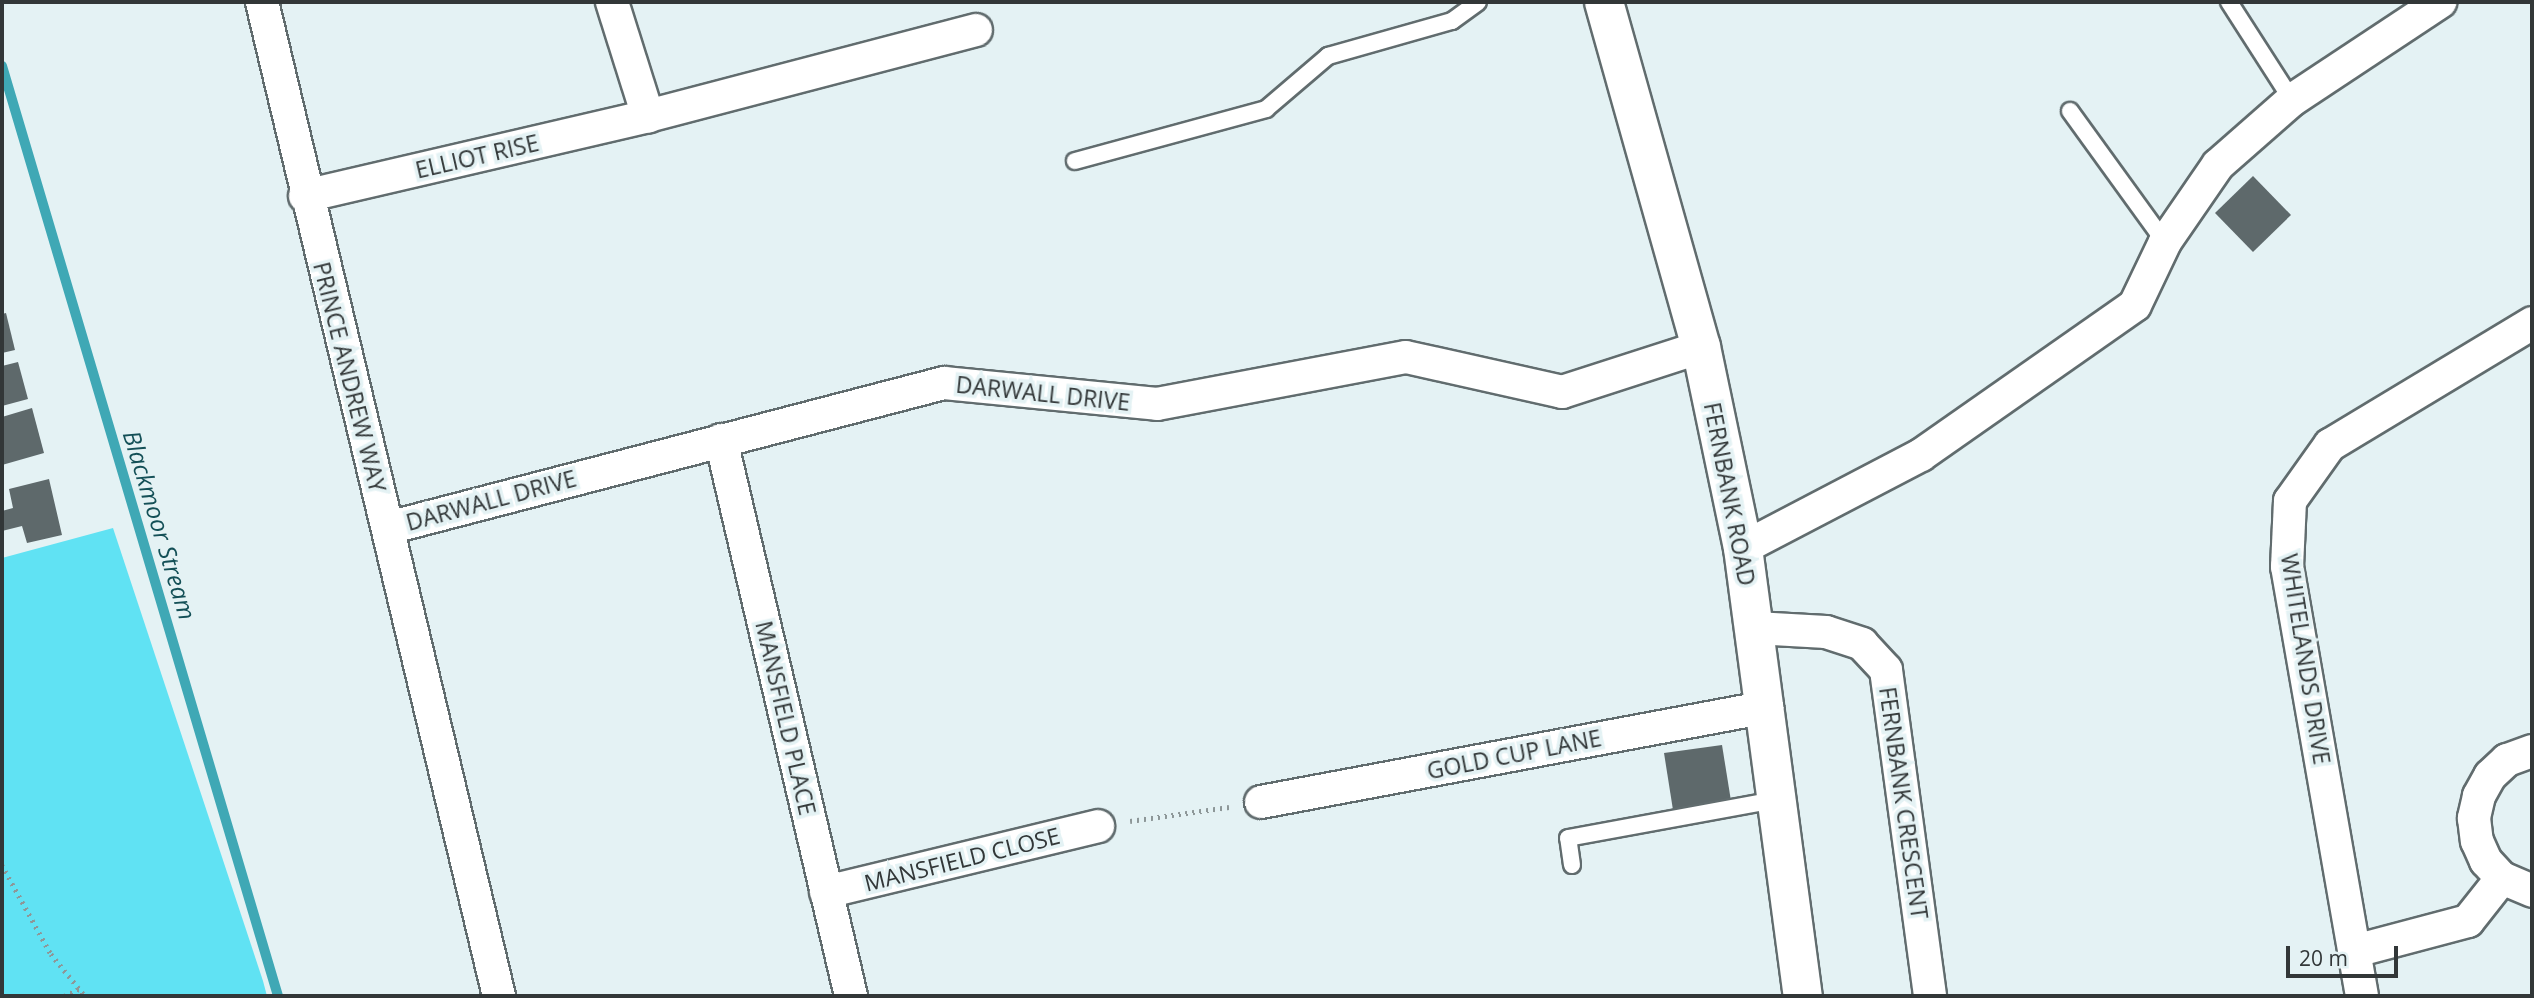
<!DOCTYPE html>
<html>
<head>
<meta charset="utf-8">
<style>
  body { margin:0 }
  #map { position:relative; width:2534px; height:998px; overflow:hidden; background:#e4f2f4; font-family:"Open Sans",sans-serif }
  div>[style] { position:absolute }
  [style*='--x'] { left:calc(var(--x)*1px); top:calc(var(--y)*1px); width:calc(var(--w)*1px); rotate:calc(var(--a)*1deg) }
  .green>* { inset:0; background:#60e2f3 }
  .stream>* { height:10px; margin:-5px; padding:0 5px; transform-origin:5px; border-radius:5px; background:#3fa8b5 }
  .building>* { inset:0; background:#5e696b }
  .path>* { height:4.5px; margin-top:-2.25px; transform-origin:0; background:repeating-linear-gradient(90deg,#8d9798 0 2px,transparent 0 7px) }
  .roads { filter:drop-shadow(2px 0 #616c6e) drop-shadow(-2px 0 #616c6e) drop-shadow(0 2px #616c6e) drop-shadow(0 -2px #616c6e) }
  .service>* { height:16px; margin:-8px; padding:0 8px; transform-origin:8px; border-radius:8px; background:#fff }
  .minor>* { height:32px; margin:-16px; padding:0 16px; transform-origin:16px; border-radius:16px; background:#fff }
  .tertiary>* { height:38px; margin:-19px; padding:0 19px; transform-origin:19px; border-radius:19px; background:#fff }
  span { translate:-50% -50%; white-space:nowrap; text-align:center; line-height:1.15; -webkit-text-stroke:7px #e4f2f4; paint-order:stroke }
  .street-label { font-size:23px; color:#323738 }
  .water-label { font-size:24px; color:#145057; font-style:italic }
  .frame { position:absolute; inset:0; border:4px solid #323738; pointer-events:none }
  .scale { position:absolute; left:2286px; top:946px; width:112px; height:32px; box-sizing:border-box; border:4px solid #323738; border-top:0; padding-left:9px; font-size:21px; line-height:24px; white-space:nowrap; color:#323738; -webkit-text-stroke:5px #e4f2f4; paint-order:stroke }
</style>
</head>
<body>
<div id="map">
  <div class="green">
    <div style="clip-path:polygon(113px 528px,263px 981px,267px 996px,2px 996px,2px 558px)"></div>
  </div>
  <div class="stream">
    <div style="--x:2;--y:66;--w:970;--a:73.47"></div>
  </div>
  <div class="building">
    <div style="clip-path:polygon(2253px 176px,2291px 215px,2253px 252px,2215px 213px)"></div>
    <div style="clip-path:polygon(6px 313px,15px 350px,2px 353px,2px 314px)"></div>
    <div style="clip-path:polygon(18px 362px,28px 399px,2px 406px,2px 366px)"></div>
    <div style="clip-path:polygon(32px 408px,44px 453px,2px 465px,2px 417px)"></div>
    <div style="clip-path:polygon(49px 479px,62px 535px,27px 543px,22px 526px,2px 531px,2px 511px,13px 508px,9px 489px)"></div>
    <div style="clip-path:polygon(1722px 745px,1731px 801px,1673px 810px,1664px 753px)"></div>
  </div>
  <div class="path">
    <div style="--x:1130;--y:821;--w:100;--a:-8"></div>
    <div style="--x:2;--y:865;--w:102;--a:61.2"></div>
    <div style="--x:51;--y:954;--w:54;--a:51"></div>
    <div style="--x:64;--y:996;--w:17;--a:-25"></div>
  </div>
  <div class="roads">
    <div class="service">
      <div style="--x:2229;--y:2;--w:117;--a:57.3"></div>
      <div style="--x:2070;--y:111;--w:162;--a:54.1"></div>
      <div style="--x:1075;--y:161;--w:198;--a:-15.2"></div>
      <div style="--x:1266;--y:109;--w:82;--a:-40.5"></div>
      <div style="--x:1328;--y:56;--w:129;--a:-15.8"></div>
      <div style="--x:1452;--y:21;--w:32;--a:-36"></div>
      <div style="--x:1572;--y:865;--w:27;--a:-98"></div>
      <div style="--x:1568;--y:838;--w:211;--a:-10.4"></div>
    </div>
    <div class="minor">
      <div style="--x:262;--y:2;--w:1022;--a:76.59"></div>
      <div style="--x:612;--y:2;--w:120;--a:72.5"></div>
      <div style="--x:305;--y:196;--w:352;--a:-13.1"></div>
      <div style="--x:648;--y:116;--w:339;--a:-14.7"></div>
      <div style="--x:721;--y:440;--w:571;--a:76.84"></div>
      <div style="--x:388;--y:528;--w:575;--a:-14.62"></div>
      <div style="--x:944;--y:383;--w:214;--a:5.6"></div>
      <div style="--x:1157;--y:404;--w:253;--a:-10.7"></div>
      <div style="--x:1406;--y:357;--w:160;--a:12.6"></div>
      <div style="--x:1562;--y:392;--w:146;--a:-17.9"></div>
      <div style="--x:1743;--y:548;--w:201;--a:-27.6"></div>
      <div style="--x:1921;--y:455;--w:261;--a:-35"></div>
      <div style="--x:2135;--y:305;--w:70;--a:-64.5"></div>
      <div style="--x:2165;--y:242;--w:93;--a:-55.5"></div>
      <div style="--x:2218;--y:165;--w:98;--a:-41.3"></div>
      <div style="--x:2292;--y:100;--w:178;--a:-33.5"></div>
      <div style="--x:1755;--y:628;--w:71;--a:3.2"></div>
      <div style="--x:1826;--y:632;--w:38;--a:18"></div>
      <div style="--x:1862;--y:644;--w:35;--a:47"></div>
      <div style="--x:1886;--y:670;--w:329;--a:82.3"></div>
      <div style="--x:2532;--y:751;--w:27;--a:160"></div>
      <div style="--x:2507;--y:760;--w:23;--a:137"></div>
      <div style="--x:2490;--y:776;--w:23;--a:119"></div>
      <div style="--x:2479;--y:796;--w:23;--a:103"></div>
      <div style="--x:2474;--y:818;--w:23;--a:83"></div>
      <div style="--x:2477;--y:841;--w:22;--a:66"></div>
      <div style="--x:2486;--y:861;--w:23;--a:47"></div>
      <div style="--x:2502;--y:878;--w:33;--a:23"></div>
      <div style="--x:1261;--y:802;--w:515;--a:-10.63"></div>
      <div style="--x:826;--y:892;--w:280;--a:-13.6"></div>
      <div style="--x:2355;--y:951;--w:117;--a:-14.9"></div>
      <div style="--x:2468;--y:921;--w:55;--a:-51.7"></div>
      <div style="--x:2362;--y:996;--w:436;--a:-99.9"></div>
      <div style="--x:2287;--y:567;--w:66;--a:-87.4"></div>
      <div style="--x:2290;--y:501;--w:69;--a:-54.5"></div>
      <div style="--x:2330;--y:445;--w:236;--a:-31.1"></div>
    </div>
    <div class="tertiary">
      <div style="--x:1604;--y:2;--w:358;--a:74.3"></div>
      <div style="--x:1701;--y:347;--w:205;--a:78.2"></div>
      <div style="--x:1743;--y:548;--w:452;--a:82.4"></div>
    </div>
  </div>
  <div class="street-label">
    <span style="left:477px;top:156px;rotate:-13deg">ELLIOT RISE</span>
    <span style="left:350px;top:377px;rotate:76deg">PRINCE ANDREW WAY</span>
    <span style="left:1043px;top:393px;rotate:6deg">DARWALL DRIVE</span>
    <span style="left:1730px;top:494px;rotate:79deg">FERNBANK ROAD</span>
    <span style="left:491px;top:500px;rotate:-15deg">DARWALL DRIVE</span>
    <span style="left:2306px;top:659px;rotate:81deg">WHITELANDS DRIVE</span>
    <span style="left:786px;top:718px;rotate:77deg">MANSFIELD PLACE</span>
    <span style="left:1514px;top:754px;rotate:-11deg">GOLD CUP LANE</span>
    <span style="left:1904px;top:803px;rotate:82deg">FERNBANK CRESCENT</span>
    <span style="left:962px;top:859px;rotate:-14deg">MANSFIELD CLOSE</span>
  </div>
  <div class="water-label">
    <span style="left:160px;top:525px;rotate:73deg">Blackmoor Stream</span>
  </div>
  <div class="frame"></div>
  <div class="scale">20 m</div>
</div>
</body>
</html>
